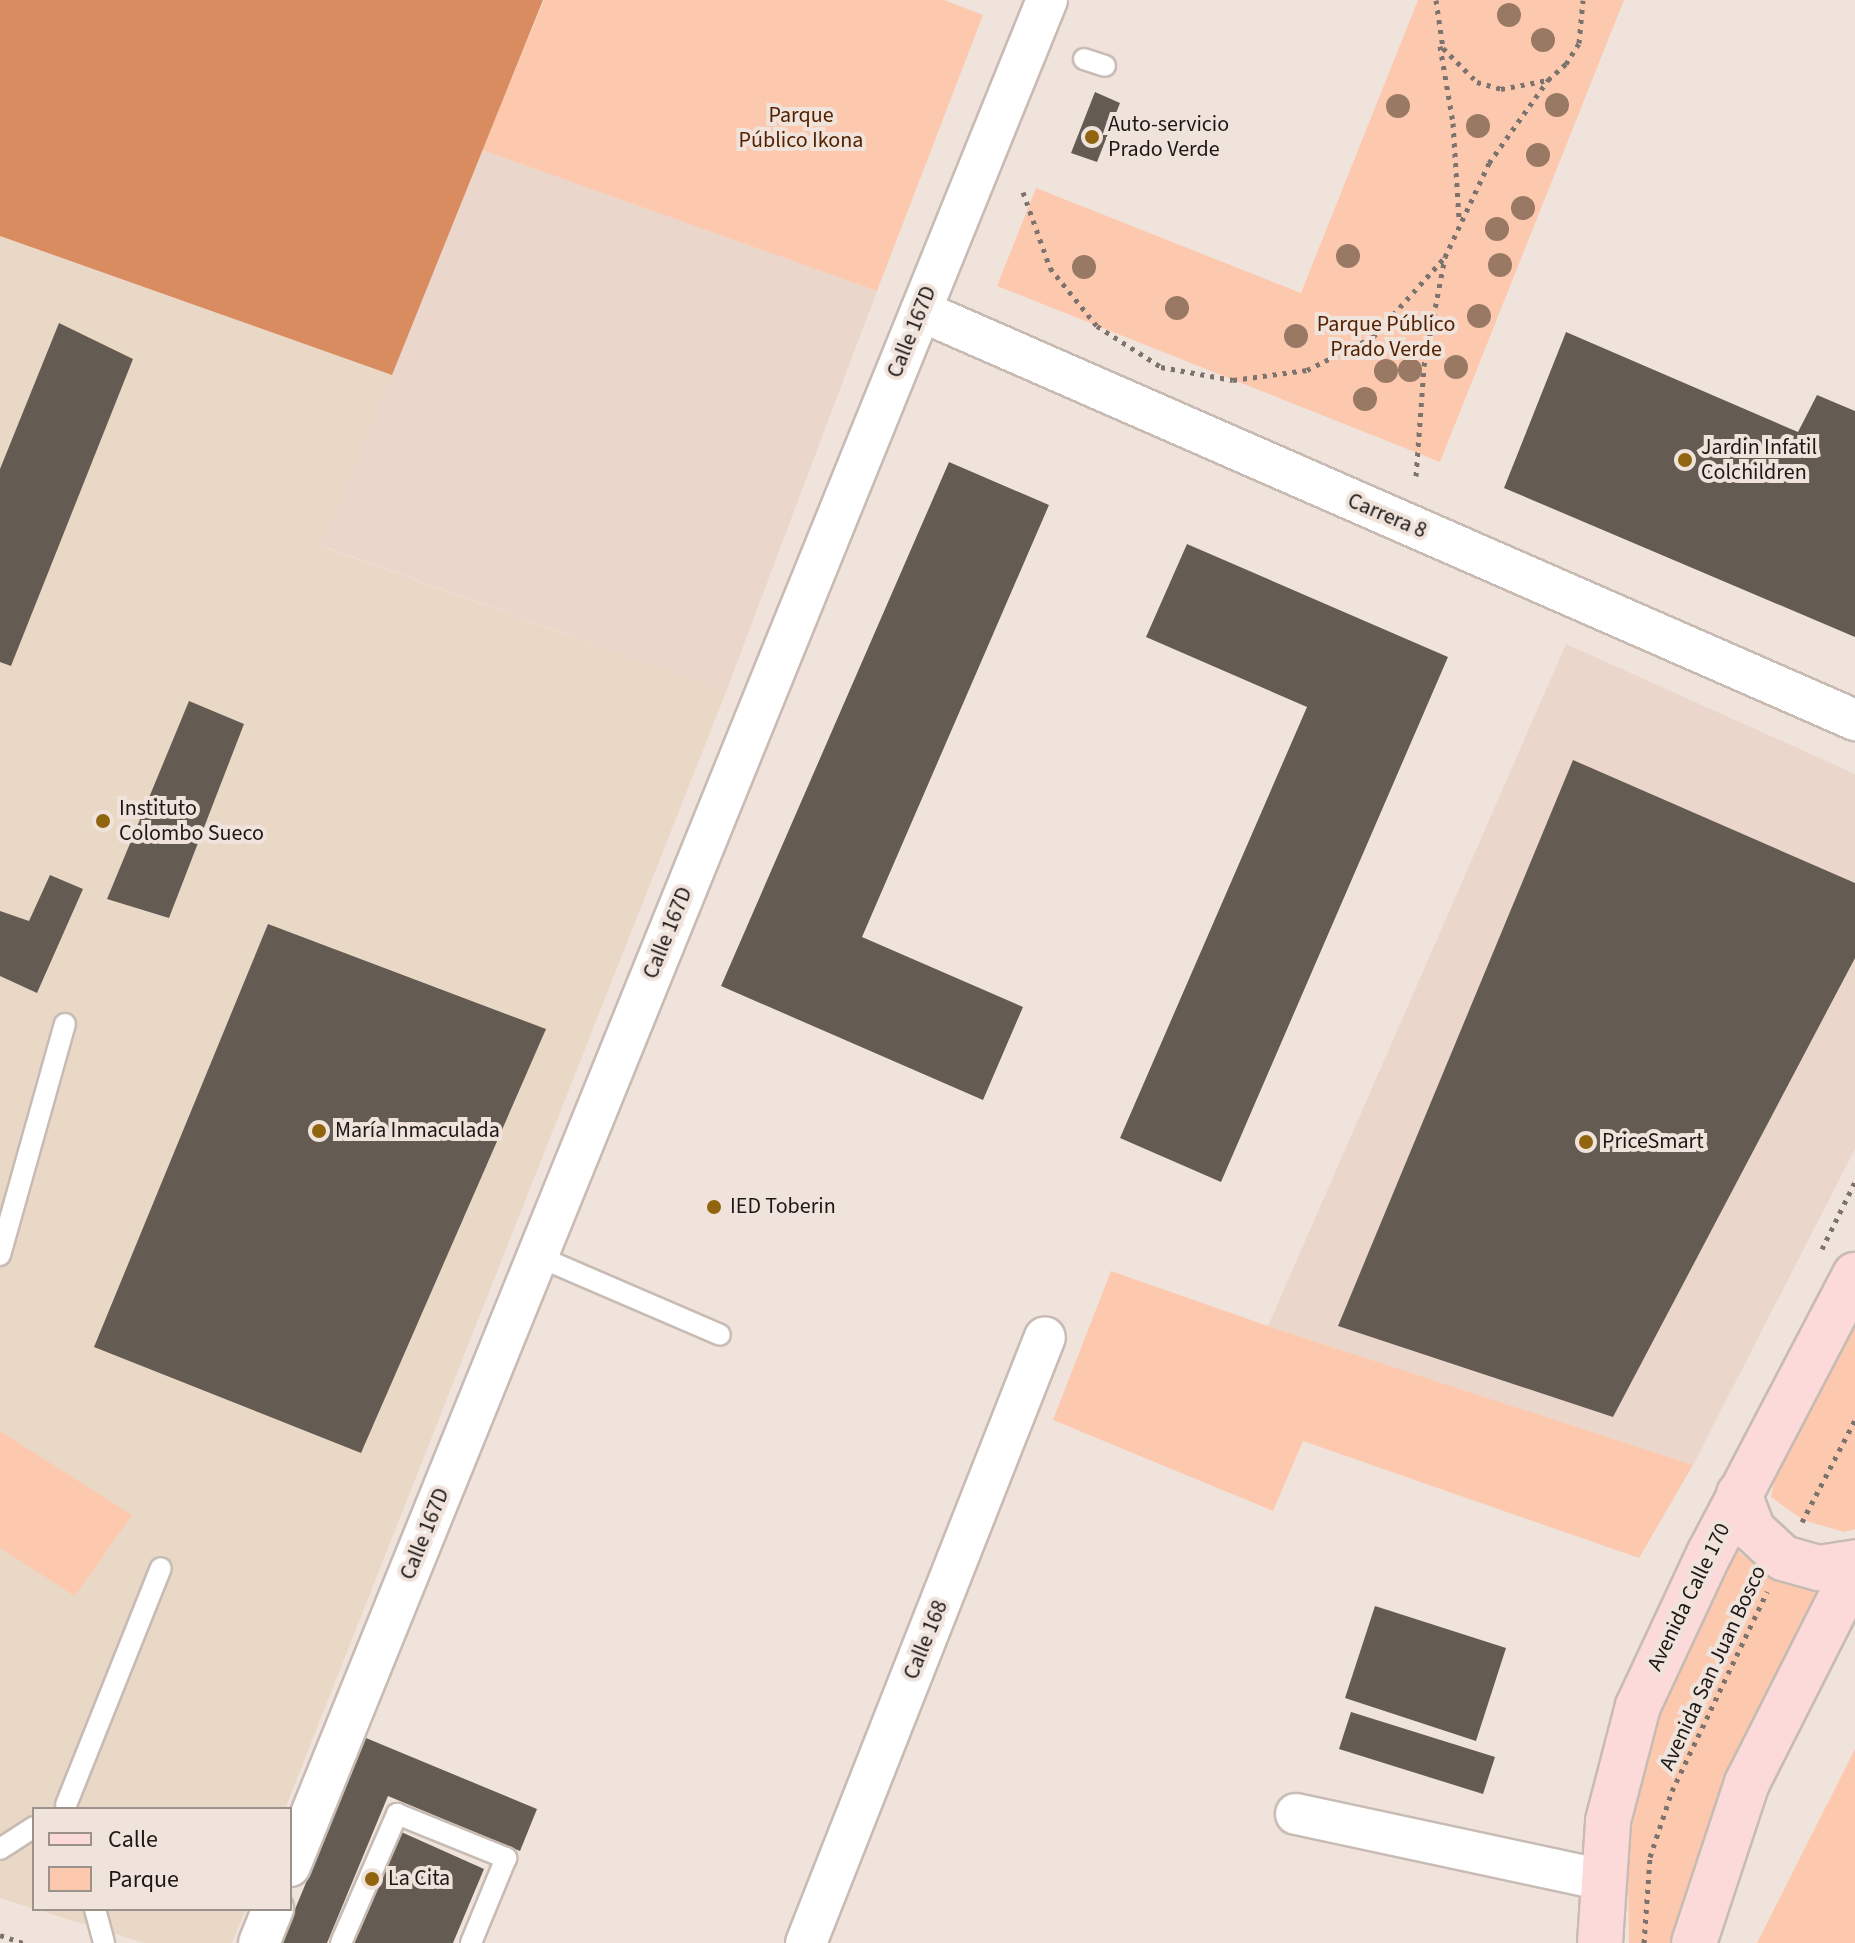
<!DOCTYPE html>
<html>
<head>
<meta charset="utf-8">
<style>
  body { margin:0 }
  #map { position:relative; width:1855px; height:1943px; overflow:hidden; background:#f0e3dc; font-family:"Source Sans 3",sans-serif }
  div>[style] { position:absolute }
  [style*='--x'] { left:calc(var(--x)*1px); top:calc(var(--y)*1px); width:calc(var(--w)*1px); rotate:calc(var(--a)*1deg) }
  .built>* { inset:0; background:#ead6cb }
  .education>* { inset:0; background:#ead8c7 }
  .green>* { inset:0; background:#fcc9ae }
  .forest>* { inset:0; background:#da8c61 }
  .building>* { inset:0; background:#645c53 }
  .path>* { height:5px; margin-top:-2.5px; transform-origin:0; background:repeating-linear-gradient(90deg,#7c736f 0 4px,transparent 0 10px) }
  .roads { filter:drop-shadow(2px 0 #c7bbb4) drop-shadow(-2px 0 #c7bbb4) drop-shadow(0 2px #c7bbb4) drop-shadow(0 -2px #c7bbb4) }
  .lane>* { height:20px; margin:-10px; padding:0 10px; transform-origin:10px; border-radius:10px; background:#fff }
  .street>* { height:40px; margin:-20px; padding:0 20px; transform-origin:20px; border-radius:20px; background:#fff }
  .primary>* { height:44px; margin:-22px; padding:0 22px; transform-origin:22px; border-radius:22px; background:#fbdad9 }
  .trees>* { width:24px; height:24px; margin:-12px; border-radius:50%; background:#9a7964 }
  .dots>* { width:22px; height:22px; translate:-50% -50%; box-sizing:border-box; border:4px solid #f0e3dc; border-radius:50% }
  span { translate:-50% -50%; white-space:nowrap; text-align:center; line-height:1.15; -webkit-text-stroke:8px #f0e3dc; paint-order:stroke }
  .park-label { font-size:22px; color:#542201 }
  .poi-label { font-size:22px; color:#1c1815 }
  .left { translate:0 -50%; text-align:left }
  .street-label { font-size:22px; color:#1c1815 }
  .legend { position:absolute; left:32px; top:1807px; width:260px; height:104px; box-sizing:border-box; background:#f0e3dc; border:2px solid #9b928c; margin:0; padding:10px 14px; list-style:none; font-size:24px; color:#1c1815 }
  .legend li { display:flex; align-items:center; gap:16px; height:40px }
  .legend b { width:40px; border:2px solid #9b928c }
</style>
</head>
<body>
<div id="map">
  <div class="built">
    <div style="clip-path:polygon(482px 150px,877px 291px,726px 692px,320px 545px)"></div>
    <div style="clip-path:polygon(1566px 644px,1855px 774px,1855px 1149px,1693px 1465px,1268px 1326px)"></div>
  </div>
  <div class="education">
    <div style="clip-path:polygon(0 236px,392px 375px,321px 546px,726px 692px,285px 1809px,34px 1809px,34px 1909px,0 1898px)"></div>
    <div style="clip-path:polygon(35px 1909px,246px 1909px,232px 1943px,144px 1943px)"></div>
  </div>
  <div class="green">
    <div style="clip-path:polygon(544px 0,944px 0,983px 15px,877px 291px,482px 150px)"></div>
    <div style="clip-path:polygon(1418px 0,1624px 0,1440px 462px,997px 286px,1036px 188px,1301px 293px)"></div>
    <div style="clip-path:polygon(1111px 1271px,1268px 1326px,1693px 1465px,1639px 1558px,1303px 1441px,1273px 1511px,1053px 1420px)"></div>
    <div style="clip-path:polygon(1855px 1325px,1855px 1529px,1844px 1532px,1803px 1520px,1771px 1497px,1775px 1477px)"></div>
    <div style="clip-path:polygon(0 1431px,132px 1515px,75px 1596px,0 1548px)"></div>
    <div style="clip-path:polygon(1738px 1551px,1773px 1580px,1823px 1590px,1717px 1804px,1687px 1889px,1677px 1943px,1629px 1943px,1628px 1857px,1642px 1760px,1673px 1676px)"></div>
    <div style="clip-path:polygon(1855px 1749px,1855px 1943px,1757px 1943px)"></div>
  </div>
  <div class="forest">
    <div style="clip-path:polygon(0 0,543px 0,392px 375px,0 236px)"></div>
  </div>
  <div class="building">
    <div style="clip-path:polygon(1095px 92px,1120px 103px,1097px 162px,1071px 153px)"></div>
    <div style="clip-path:polygon(59px 323px,133px 359px,11px 666px,0 662px,0 469px)"></div>
    <div style="clip-path:polygon(1566px 332px,1798px 432px,1817px 395px,1855px 411px,1855px 637px,1504px 488px)"></div>
    <div style="clip-path:polygon(949px 462px,1049px 505px,862px 937px,1023px 1007px,983px 1100px,721px 986px)"></div>
    <div style="clip-path:polygon(1187px 544px,1448px 657px,1221px 1182px,1120px 1138px,1307px 707px,1146px 637px)"></div>
    <div style="clip-path:polygon(189px 701px,244px 724px,169px 918px,107px 899px)"></div>
    <div style="clip-path:polygon(1573px 760px,1855px 883px,1855px 958px,1613px 1417px,1338px 1326px)"></div>
    <div style="clip-path:polygon(50px 875px,83px 889px,37px 993px,0 976px,0 911px,29px 921px)"></div>
    <div style="clip-path:polygon(268px 924px,546px 1029px,361px 1453px,94px 1347px)"></div>
    <div style="clip-path:polygon(1375px 1606px,1506px 1648px,1476px 1741px,1345px 1698px)"></div>
    <div style="clip-path:polygon(1351px 1712px,1495px 1757px,1483px 1794px,1339px 1749px)"></div>
    <div style="clip-path:polygon(366px 1738px,537px 1809px,520px 1851px,388px 1796px,327px 1943px,281px 1943px)"></div>
    <div style="clip-path:polygon(399px 1831px,484px 1869px,453px 1943px,351px 1943px)"></div>
  </div>
  <div class="path">
    <div style="--x:1436;--y:0;--w:49;--a:81.7"></div>
    <div style="--x:1443;--y:48;--w:48;--a:45"></div>
    <div style="--x:1477;--y:82;--w:25;--a:16"></div>
    <div style="--x:1501;--y:89;--w:48;--a:-10.8"></div>
    <div style="--x:1548;--y:80;--w:24;--a:-42"></div>
    <div style="--x:1566;--y:64;--w:25;--a:-58"></div>
    <div style="--x:1579;--y:43;--w:43;--a:-84.7"></div>
    <div style="--x:1440;--y:46;--w:78;--a:80.4"></div>
    <div style="--x:1453;--y:123;--w:96;--a:86.4"></div>
    <div style="--x:1023;--y:192;--w:81;--a:70.4"></div>
    <div style="--x:1050;--y:268;--w:75;--a:51"></div>
    <div style="--x:1097;--y:326;--w:76;--a:32.6"></div>
    <div style="--x:1161;--y:367;--w:73;--a:10.2"></div>
    <div style="--x:1233;--y:380;--w:75;--a:-7.7"></div>
    <div style="--x:1307;--y:370;--w:74;--a:-26.6"></div>
    <div style="--x:1373;--y:337;--w:108;--a:-48"></div>
    <div style="--x:1416;--y:476;--w:110;--a:-85.8"></div>
    <div style="--x:1424;--y:366;--w:111;--a:-79.1"></div>
    <div style="--x:1445;--y:257;--w:104;--a:-64.9"></div>
    <div style="--x:1489;--y:163;--w:102;--a:-54.6"></div>
    <div style="--x:1822;--y:1249;--w:75;--a:-63.8"></div>
    <div style="--x:1802;--y:1522;--w:115;--a:-62.5"></div>
    <div style="--x:0;--y:1935;--w:24;--a:19"></div>
    <div style="--x:1644;--y:1943;--w:86;--a:-86"></div>
    <div style="--x:1650;--y:1857;--w:70;--a:-71.6"></div>
    <div style="--x:1672;--y:1791;--w:221;--a:-64.5"></div>
  </div>
  <div class="roads">
    <div class="lane">
      <div style="--x:1084;--y:59;--w:22;--a:18"></div>
      <div style="--x:0;--y:1255;--w:240;--a:-74.3"></div>
      <div style="--x:537;--y:1256;--w:199;--a:23.3"></div>
      <div style="--x:66;--y:1805;--w:255;--a:-68.2"></div>
      <div style="--x:0;--y:1849;--w:40;--a:-32.9"></div>
      <div style="--x:95;--y:1909;--w:35;--a:75"></div>
      <div style="--x:341;--y:1943;--w:141;--a:-66.5"></div>
      <div style="--x:397;--y:1814;--w:118;--a:22"></div>
      <div style="--x:506;--y:1858;--w:92;--a:112.4"></div>
    </div>
    <div class="street">
      <div style="--x:921;--y:311;--w:1020;--a:23.65"></div>
      <div style="--x:1296;--y:1814;--w:315;--a:12.1"></div>
      <div style="--x:290;--y:1866;--w:2014;--a:-67.92"></div>
      <div style="--x:259;--y:1943;--w:37;--a:-68"></div>
      <div style="--x:806;--y:1943;--w:651;--a:-68.48"></div>
    </div>
    <div class="primary">
      <div style="--x:1739;--y:1494;--w:39;--a:69"></div>
      <div style="--x:1753;--y:1530;--w:41;--a:43"></div>
      <div style="--x:1783;--y:1558;--w:37;--a:16"></div>
      <div style="--x:1819;--y:1568;--w:36;--a:-9"></div>
      <div style="--x:1600;--y:1943;--w:122;--a:-86.2"></div>
      <div style="--x:1608;--y:1821;--w:119;--a:-75.4"></div>
      <div style="--x:1638;--y:1706;--w:168;--a:-65"></div>
      <div style="--x:1709;--y:1554;--w:315;--a:-62.4"></div>
      <div style="--x:1694;--y:1943;--w:169;--a:-71.7"></div>
      <div style="--x:1747;--y:1783;--w:240;--a:-63.2"></div>
    </div>
  </div>
  <div class="trees">
    <div style="left:1509px;top:15px"></div>
    <div style="left:1543px;top:40px"></div>
    <div style="left:1557px;top:105px"></div>
    <div style="left:1398px;top:106px"></div>
    <div style="left:1478px;top:126px"></div>
    <div style="left:1538px;top:155px"></div>
    <div style="left:1523px;top:208px"></div>
    <div style="left:1497px;top:229px"></div>
    <div style="left:1348px;top:256px"></div>
    <div style="left:1500px;top:265px"></div>
    <div style="left:1084px;top:267px"></div>
    <div style="left:1177px;top:308px"></div>
    <div style="left:1479px;top:316px"></div>
    <div style="left:1296px;top:336px"></div>
    <div style="left:1456px;top:367px"></div>
    <div style="left:1410px;top:370px"></div>
    <div style="left:1386px;top:371px"></div>
    <div style="left:1365px;top:399px"></div>
  </div>
  <div class="dots">
    <div style="left:1092px;top:137px;background:#91650f"></div>
    <div style="left:1685px;top:460px;background:#91650f"></div>
    <div style="left:103px;top:821px;background:#91650f"></div>
    <div style="left:319px;top:1131px;background:#91650f"></div>
    <div style="left:1586px;top:1142px;background:#91650f"></div>
    <div style="left:714px;top:1207px;background:#91650f"></div>
    <div style="left:372px;top:1879px;background:#91650f"></div>
  </div>
  <div class="park-label">
    <span style="left:801px;top:128px">Parque<br>Público Ikona</span>
    <span style="left:1386px;top:337px">Parque Público<br>Prado Verde</span>
  </div>
  <div class="poi-label">
    <span class="left" style="left:1108px;top:137px">Auto-servicio<br>Prado Verde</span>
    <span class="left" style="left:1701px;top:460px">Jardin Infatil<br>Colchildren</span>
    <span class="left" style="left:119px;top:821px">Instituto<br>Colombo Sueco</span>
    <span class="left" style="left:335px;top:1131px">María Inmaculada</span>
    <span class="left" style="left:1602px;top:1142px">PriceSmart</span>
    <span class="left" style="left:730px;top:1207px">IED Toberin</span>
    <span class="left" style="left:388px;top:1879px">La Cita</span>
  </div>
  <div class="street-label">
    <span style="left:912px;top:332px;rotate:-68deg">Calle 167D</span>
    <span style="left:1387px;top:516px;rotate:23deg">Carrera 8</span>
    <span style="left:668px;top:933px;rotate:-68deg">Calle 167D</span>
    <span style="left:425px;top:1534px;rotate:-68deg">Calle 167D</span>
    <span style="left:1689px;top:1597px;rotate:-64deg">Avenida Calle 170</span>
    <span style="left:926px;top:1640px;rotate:-68deg">Calle 168</span>
    <span style="left:1713px;top:1668px;rotate:-65deg">Avenida San Juan Bosco</span>
  </div>
  <ul class="legend">
  <li><b style="height:10px;background:#fbdad9"></b>Calle</li>
  <li><b style="height:22px;background:#fcc9ae"></b>Parque</li>
  </ul>
</div>
</body>
</html>
